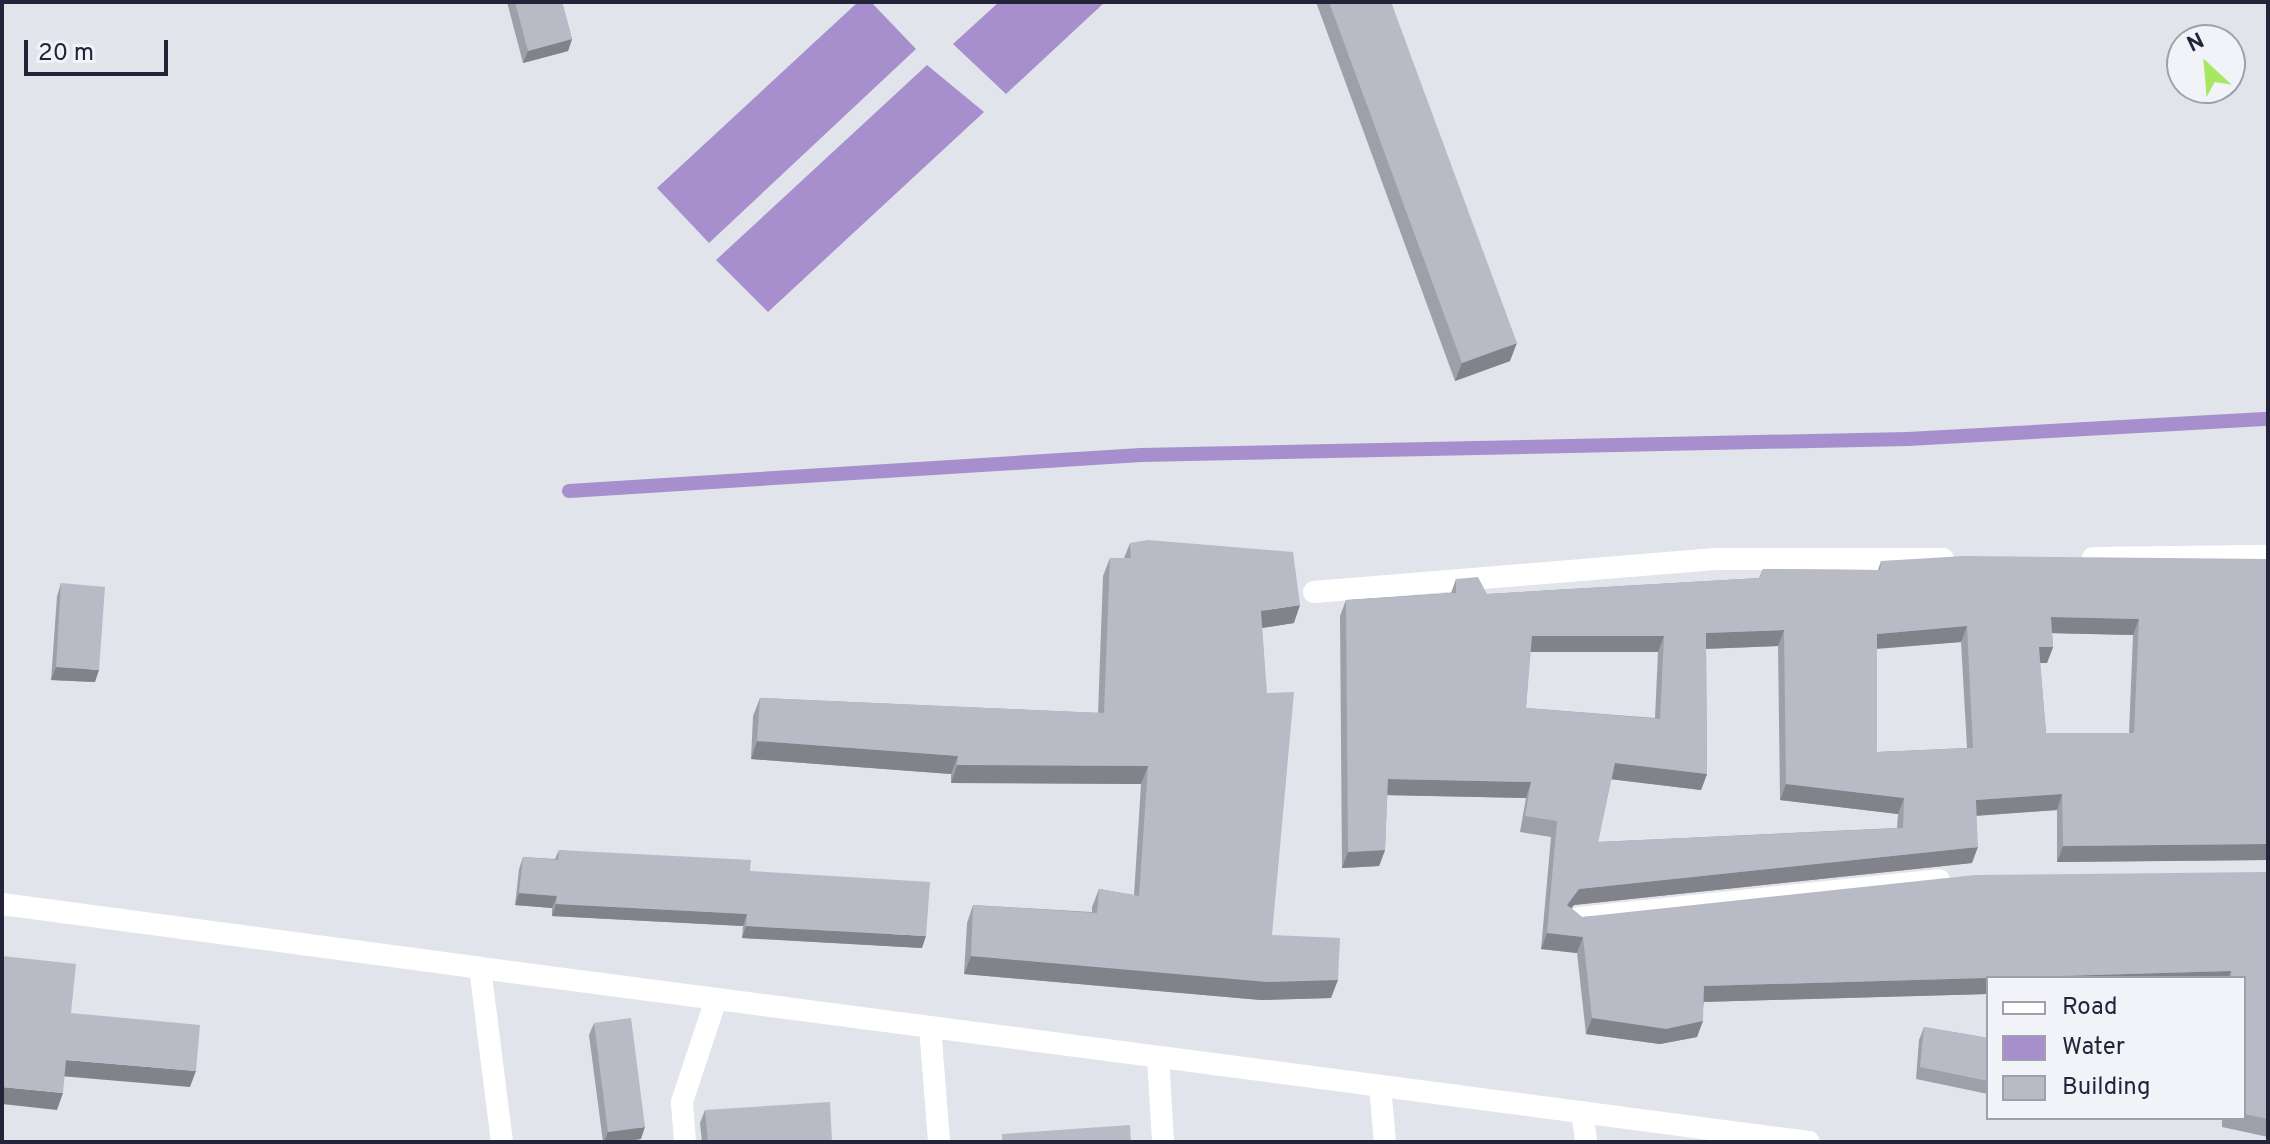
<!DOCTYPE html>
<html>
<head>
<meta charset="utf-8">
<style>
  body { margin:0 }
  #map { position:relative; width:2270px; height:1144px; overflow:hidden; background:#e2e4eb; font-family:Overpass,sans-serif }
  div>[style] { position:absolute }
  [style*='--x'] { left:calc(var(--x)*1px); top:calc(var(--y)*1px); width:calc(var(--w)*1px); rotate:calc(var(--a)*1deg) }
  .water>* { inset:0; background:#a78ecc }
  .stream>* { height:14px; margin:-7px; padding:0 7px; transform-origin:7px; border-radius:7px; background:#a78ecc }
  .service>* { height:22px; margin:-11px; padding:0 11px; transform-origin:11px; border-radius:11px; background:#fff }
  .minor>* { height:22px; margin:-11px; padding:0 11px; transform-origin:11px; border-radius:11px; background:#fff }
  .wall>* { inset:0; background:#9ea0a9 }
  .shaded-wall>* { inset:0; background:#81828a }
  .building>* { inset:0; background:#b8bac5 }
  span { translate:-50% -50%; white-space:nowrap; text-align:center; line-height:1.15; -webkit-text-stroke:6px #f2f3f8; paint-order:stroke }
  .frame { position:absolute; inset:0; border:4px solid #23243a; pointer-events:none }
  .legend { position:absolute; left:1986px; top:976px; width:260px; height:144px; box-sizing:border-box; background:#f2f3f8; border:2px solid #9fa0ac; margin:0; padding:10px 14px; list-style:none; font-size:24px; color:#23243a }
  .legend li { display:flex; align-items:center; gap:16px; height:40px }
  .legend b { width:40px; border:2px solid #9fa0ac }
  .north { position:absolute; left:2166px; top:24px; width:80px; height:80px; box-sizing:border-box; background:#f2f3f8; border:2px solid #9fa0ac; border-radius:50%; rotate:334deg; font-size:22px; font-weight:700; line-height:32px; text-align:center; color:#23243a }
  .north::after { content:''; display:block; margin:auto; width:28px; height:36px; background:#a7e764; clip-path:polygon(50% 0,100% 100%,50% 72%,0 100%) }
  .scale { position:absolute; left:24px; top:40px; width:144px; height:36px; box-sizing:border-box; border:4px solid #23243a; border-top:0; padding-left:10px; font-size:24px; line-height:28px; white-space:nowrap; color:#23243a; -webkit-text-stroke:6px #f2f3f8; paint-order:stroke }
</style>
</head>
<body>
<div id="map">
  <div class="water">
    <div style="clip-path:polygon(858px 2px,871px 2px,916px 49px,709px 243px,657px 188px)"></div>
    <div style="clip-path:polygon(999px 2px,1105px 2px,1006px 94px,953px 44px)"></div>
    <div style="clip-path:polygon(927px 65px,984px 112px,768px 312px,716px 260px)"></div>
  </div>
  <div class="stream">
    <div style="--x:569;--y:491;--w:573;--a:-3.6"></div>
    <div style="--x:1141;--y:455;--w:767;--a:-1.2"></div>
    <div style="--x:1908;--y:439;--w:361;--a:-3.2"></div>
  </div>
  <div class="service">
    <div style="--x:2093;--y:558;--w:175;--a:-0.7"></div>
    <div style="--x:1314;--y:592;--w:405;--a:-4.7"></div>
    <div style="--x:1718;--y:559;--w:225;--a:0"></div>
    <div style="--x:2;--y:904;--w:482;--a:7.6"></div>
    <div style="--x:1579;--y:918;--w:362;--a:-6"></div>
    <div style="--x:930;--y:1027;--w:115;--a:85.5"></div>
    <div style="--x:1158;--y:1057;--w:85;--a:86.6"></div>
    <div style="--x:1380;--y:1086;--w:56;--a:84.9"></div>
    <div style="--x:1582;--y:1112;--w:30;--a:82"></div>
    <div style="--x:685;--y:1142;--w:40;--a:-94.3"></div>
    <div style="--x:682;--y:1102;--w:108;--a:-71.7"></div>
  </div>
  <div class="minor">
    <div style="--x:502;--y:1142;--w:175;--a:-97.2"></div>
    <div style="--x:480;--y:968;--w:1340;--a:7.46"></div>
  </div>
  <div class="wall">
    <div style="clip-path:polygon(507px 2px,562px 2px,572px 39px,568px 51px,523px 63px)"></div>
    <div style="clip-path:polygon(1316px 2px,1391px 2px,1510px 361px,1455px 381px)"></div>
    <div style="clip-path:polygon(1130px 543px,1294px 623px,1262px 628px,1272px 935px,1331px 998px,1261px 1000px,964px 974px,967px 923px,973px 905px,1092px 912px,1092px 907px,1099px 889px,1134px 895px,1141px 784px,951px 783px,951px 774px,751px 759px,753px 716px,760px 698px,1098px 713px,1103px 576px,1110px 558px,1124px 558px)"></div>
    <div style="clip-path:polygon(evenodd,2268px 559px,2268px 860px,2057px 862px,2057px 810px,1976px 816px,1972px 863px,1574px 905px,1571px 908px,1582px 917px,2268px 872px,2268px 1137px,2222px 1127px,2222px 1118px,2244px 1118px,2244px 978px,1988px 978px,1988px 994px,1704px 1002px,1697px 1037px,1660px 1044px,1586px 1034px,1577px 953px,1541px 949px,1551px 837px,1520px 832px,1526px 798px,1387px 795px,1385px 850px,1379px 866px,1342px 868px,1340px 616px,1346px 600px,1451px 593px,1456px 579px,1487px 594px,1759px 578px,1763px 569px,1878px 570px,1881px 561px,2268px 559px,2052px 633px,2133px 635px,2129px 733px,2046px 733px,2040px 663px,2047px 663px,2053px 647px,2052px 633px,2268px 559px,1961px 642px,1967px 748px,1877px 752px,1877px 649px,1961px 642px,2268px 559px,1778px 646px,1780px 800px,1898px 814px,1897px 828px,1598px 842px,1611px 779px,1701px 790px,1707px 774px,1706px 649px,1778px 646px,2268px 559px,1530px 652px,1658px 652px,1655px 718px,1526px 708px,1530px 652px)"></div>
    <div style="clip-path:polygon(61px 583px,95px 682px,51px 680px,57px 596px)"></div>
    <div style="clip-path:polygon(559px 850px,750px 871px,922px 948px,742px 938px,743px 926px,552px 916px,552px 908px,515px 905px,519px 869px,523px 857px,555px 859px)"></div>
    <div style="clip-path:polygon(594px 1023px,641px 1139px,619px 1142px,603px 1142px,589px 1035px)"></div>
    <div style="clip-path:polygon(1924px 1027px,1988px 1038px,1988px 1094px,1916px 1079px,1919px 1040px)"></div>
    <div style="clip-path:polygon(705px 1110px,832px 1142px,702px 1142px,700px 1123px)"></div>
  </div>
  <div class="shaded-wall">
    <div style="clip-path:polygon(572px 39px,568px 51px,523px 63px,528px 51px)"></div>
    <div style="clip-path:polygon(1517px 343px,1510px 361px,1455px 381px,1462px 363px)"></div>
    <div style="clip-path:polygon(1300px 605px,1294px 623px,1255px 629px,1261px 611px)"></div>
    <div style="clip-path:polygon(2051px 617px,2139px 619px,2133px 635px,2045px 633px)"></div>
    <div style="clip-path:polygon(1967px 626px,1961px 642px,1871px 649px,1877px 634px)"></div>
    <div style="clip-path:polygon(1784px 630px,1778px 646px,1700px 649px,1706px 633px)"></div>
    <div style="clip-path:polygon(1532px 636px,1664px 636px,1658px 652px,1526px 652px)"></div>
    <div style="clip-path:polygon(2039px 647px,2053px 647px,2047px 663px,2033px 663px)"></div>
    <div style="clip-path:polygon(56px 667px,99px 670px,95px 682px,51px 680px)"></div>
    <div style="clip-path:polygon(757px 741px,958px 756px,951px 774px,751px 759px)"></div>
    <div style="clip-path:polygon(1615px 763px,1707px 774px,1701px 790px,1609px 779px)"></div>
    <div style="clip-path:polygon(957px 765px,1148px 766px,1141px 784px,951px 783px)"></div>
    <div style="clip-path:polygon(1388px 779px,1531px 782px,1526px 798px,1382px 795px)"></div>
    <div style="clip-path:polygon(1786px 784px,1904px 798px,1898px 814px,1780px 800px)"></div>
    <div style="clip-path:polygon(2062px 794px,2057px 810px,1970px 816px,1976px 800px)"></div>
    <div style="clip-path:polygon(2268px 844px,2268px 860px,2057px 862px,2063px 846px)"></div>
    <div style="clip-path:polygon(1978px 847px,1972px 863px,1574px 905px,1561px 921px,1567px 905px,1579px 889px)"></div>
    <div style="clip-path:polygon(1385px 850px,1379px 866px,1342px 868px,1348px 852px)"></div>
    <div style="clip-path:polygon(519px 893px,557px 896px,552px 908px,515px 905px)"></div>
    <div style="clip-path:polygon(556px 904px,747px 914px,743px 926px,552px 916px)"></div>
    <div style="clip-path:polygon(746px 926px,926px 936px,922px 948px,742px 938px)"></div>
    <div style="clip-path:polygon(1547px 933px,1583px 937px,1577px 953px,1541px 949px)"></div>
    <div style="clip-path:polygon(971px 956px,1338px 980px,1331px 998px,1261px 1000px,964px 974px)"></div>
    <div style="clip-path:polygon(2231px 971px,2228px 978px,1995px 978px)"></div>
    <div style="clip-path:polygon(1988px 978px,1988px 994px,1699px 1002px,1704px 986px)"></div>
    <div style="clip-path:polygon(1592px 1018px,1703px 1021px,1697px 1037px,1660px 1044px,1586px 1034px)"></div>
    <div style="clip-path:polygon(66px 1060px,196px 1071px,190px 1087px,60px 1076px)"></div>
    <div style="clip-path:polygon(2px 1087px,63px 1093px,57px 1110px,2px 1104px)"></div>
    <div style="clip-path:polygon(645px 1127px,641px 1139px,619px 1142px,604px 1142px,608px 1132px)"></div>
  </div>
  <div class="building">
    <div style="clip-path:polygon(515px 2px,562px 2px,572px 39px,528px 51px)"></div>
    <div style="clip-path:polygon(1329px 2px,1391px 2px,1517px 343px,1462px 363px)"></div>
    <div style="clip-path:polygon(1148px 540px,1293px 552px,1300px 605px,1261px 611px,1267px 693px,1294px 692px,1272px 935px,1340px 938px,1338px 980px,1267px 982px,971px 956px,973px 905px,1097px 913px,1099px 889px,1139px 896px,1148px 766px,957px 765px,958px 756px,757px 741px,760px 698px,1104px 713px,1110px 558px,1131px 558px,1130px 543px)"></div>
    <div style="clip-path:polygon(evenodd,1964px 556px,2268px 559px,2268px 844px,2063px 846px,2062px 794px,1976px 800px,1978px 847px,1579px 889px,1567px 905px,1582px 917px,1975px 875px,2268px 872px,2268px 1119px,2244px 1114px,2244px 978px,2231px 978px,2231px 971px,1704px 986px,1703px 1021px,1666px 1029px,1592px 1018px,1583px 937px,1547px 933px,1557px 821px,1525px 816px,1531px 782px,1388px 779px,1385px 850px,1348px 852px,1346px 600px,1456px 593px,1456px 579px,1478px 577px,1487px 594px,1760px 578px,1763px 569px,1880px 570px,1881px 561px,1964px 556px,2051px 617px,2139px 619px,2134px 733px,2046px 733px,2039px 647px,2053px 647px,2051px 617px,1964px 556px,1967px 626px,1973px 748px,1877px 752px,1877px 634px,1967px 626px,1964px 556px,1784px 630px,1786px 784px,1904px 798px,1903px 828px,1598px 842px,1615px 763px,1707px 774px,1706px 633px,1784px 630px,1964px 556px,1532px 636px,1664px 636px,1660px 719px,1526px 708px,1532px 636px)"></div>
    <div style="clip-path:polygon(61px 583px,105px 587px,99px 670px,56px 667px)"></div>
    <div style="clip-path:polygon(559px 850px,751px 860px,750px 871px,930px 882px,926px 936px,746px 926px,747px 914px,556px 904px,557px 896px,519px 893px,523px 857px,558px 860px)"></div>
    <div style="clip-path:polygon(2px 956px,76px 964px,71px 1013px,200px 1025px,196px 1071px,66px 1060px,63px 1093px,2px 1087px)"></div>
    <div style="clip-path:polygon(631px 1018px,645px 1127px,608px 1132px,594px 1023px)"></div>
    <div style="clip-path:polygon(1924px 1027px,1988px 1038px,1988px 1081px,1920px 1067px)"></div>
    <div style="clip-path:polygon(830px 1102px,832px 1142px,708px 1142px,705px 1110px)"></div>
    <div style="clip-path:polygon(1130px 1125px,1131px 1142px,1002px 1142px,1002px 1134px)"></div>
  </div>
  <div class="frame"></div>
  <ul class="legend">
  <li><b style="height:10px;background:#fff"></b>Road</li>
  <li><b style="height:22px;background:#a78ecc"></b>Water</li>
  <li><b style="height:22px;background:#b8bac5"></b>Building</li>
  </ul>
  <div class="north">N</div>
  <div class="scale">20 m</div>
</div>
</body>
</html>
